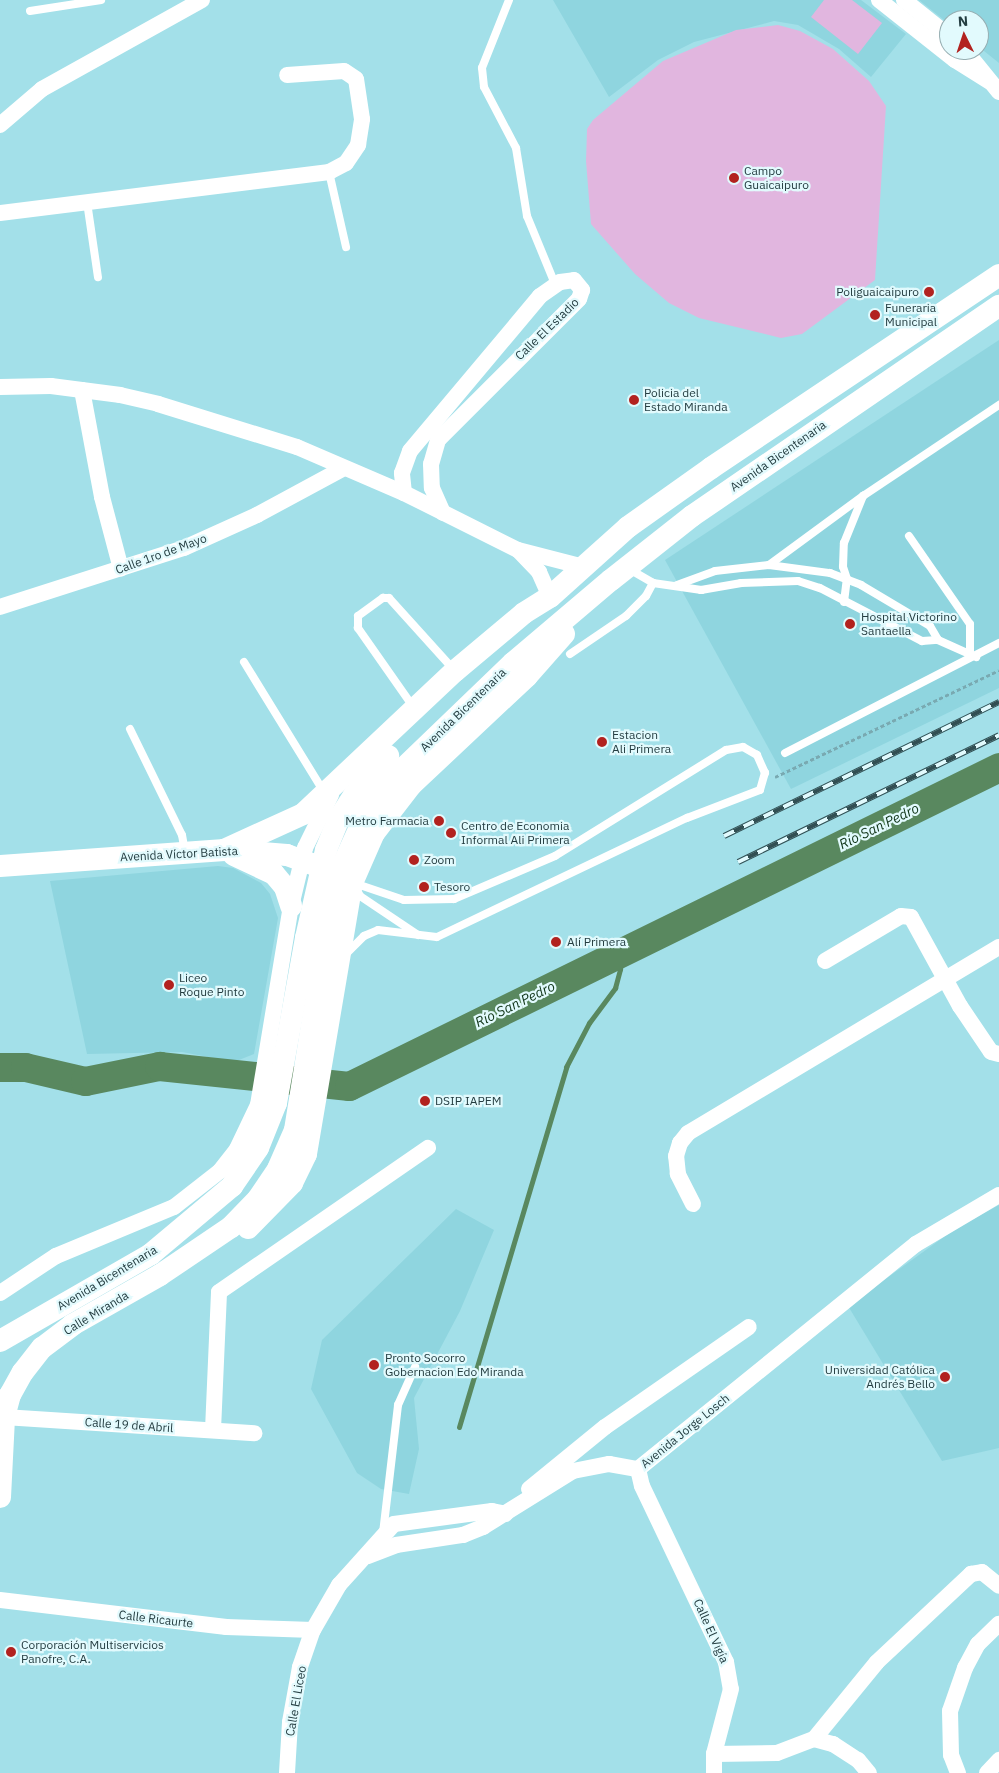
<!DOCTYPE html>
<html>
<head>
<meta charset="utf-8">
<style>
  body { margin:0 }
  #map { position:relative; width:999px; height:1773px; overflow:hidden; background:#a3e0e9; font-family:"IBM Plex Sans",sans-serif }
  div>[style] { position:absolute }
  [style*='--x'] { left:calc(var(--x)*1px); top:calc(var(--y)*1px); width:calc(var(--w)*1px); rotate:calc(var(--a)*1deg) }
  .built>* { inset:0; background:#8fd5df }
  .green>* { inset:0; background:#e1b6df }
  .stream>* { height:5px; margin:-2.5px; padding:0 2.5px; transform-origin:2.5px; border-radius:2.5px; background:#59885f }
  .river>* { height:29px; margin:-14.5px; padding:0 14.5px; transform-origin:14.5px; border-radius:14.5px; background:#59885f }
  .path>* { height:3px; margin-top:-1.5px; transform-origin:0; background:repeating-linear-gradient(90deg,#79a9b1 0 4px,transparent 0 6.5px) }
  .lane>* { height:8px; margin:-4px; padding:0 4px; transform-origin:4px; border-radius:4px; background:#fff }
  .street>* { height:16px; margin:-8px; padding:0 8px; transform-origin:8px; border-radius:8px; background:#fff }
  .secondary>* { height:22px; margin:-11px; padding:0 11px; transform-origin:11px; border-radius:11px; background:#fff }
  .rail>* { height:5.5px; margin-top:-2.75px; transform-origin:0; background:repeating-linear-gradient(90deg,#e2fafd 0 11px,#324f53 0 22px); box-sizing:border-box; border-block:1px solid #324f53 }
  .dots>* { width:14px; height:14px; translate:-50% -50%; box-sizing:border-box; border:2px solid #e2fafd; border-radius:50% }
  span { translate:-50% -50%; white-space:nowrap; text-align:center; line-height:1.15; -webkit-text-stroke:4.5px #e2fafd; paint-order:stroke }
  .poi-label { font-size:12px; color:#243d41 }
  .left { translate:0 -50%; text-align:left }
  .right { translate:-100% -50%; text-align:right }
  .street-label { font-size:12px; color:#243d41 }
  .water-label { font-size:14px; color:#0e3316; font-style:italic }
  .north { position:absolute; left:939px; top:10px; width:50px; height:50px; box-sizing:border-box; background:#e2fafd; border:1px solid #96aeb2; border-radius:50%; rotate:356deg; font-size:14px; font-weight:700; line-height:20px; text-align:center; color:#243d41 }
  .north::after { content:''; display:block; margin:auto; width:18px; height:22px; background:#b2221f; clip-path:polygon(50% 0,100% 100%,50% 72%,0 100%) }
</style>
</head>
<body>
<div id="map">
  <div class="built">
    <div style="clip-path:polygon(553px 0,861px 0,906px 34px,871px 77px,839px 49px,798px 25px,774px 21px,694px 42px,658px 60px,609px 97px)"></div>
    <div style="clip-path:polygon(919px 0,999px 0,999px 63px,979px 47px,979px 20px,949px 20px,949px 24px)"></div>
    <div style="clip-path:polygon(999px 340px,999px 688px,791px 789px,665px 560px)"></div>
    <div style="clip-path:polygon(218px 866px,233px 868px,261px 883px,270px 894px,278px 918px,254px 1054px,234px 1062px,182px 1052px,87px 1054px,50px 881px)"></div>
    <div style="clip-path:polygon(999px 1205px,999px 1448px,942px 1461px,848px 1306px,955px 1229px)"></div>
    <div style="clip-path:polygon(456px 1209px,494px 1230px,460px 1311px,414px 1398px,419px 1449px,409px 1494px,381px 1489px,357px 1473px,311px 1389px,322px 1340px)"></div>
  </div>
  <div class="green">
    <div style="clip-path:polygon(824px 0,852px 0,882px 23px,858px 54px,811px 17px)"></div>
    <div style="clip-path:polygon(778px 25px,800px 31px,833px 49px,869px 81px,886px 106px,875px 280px,802px 334px,781px 338px,699px 318px,669px 303px,635px 274px,591px 224px,586px 161px,587px 129px,593px 120px,663px 61px,736px 30px)"></div>
  </div>
  <div class="stream">
    <div style="--x:459;--y:1427;--w:376;--a:-73.4"></div>
    <div style="--x:566;--y:1067;--w:50;--a:-62.4"></div>
    <div style="--x:589;--y:1023;--w:44;--a:-53.4"></div>
    <div style="--x:615;--y:988;--w:20;--a:-75"></div>
    <div style="--x:620;--y:969;--w:16;--a:-94"></div>
  </div>
  <div class="river">
    <div style="--x:0;--y:1067;--w:25;--a:0"></div>
    <div style="--x:25;--y:1067;--w:62;--a:13.1"></div>
    <div style="--x:85;--y:1081;--w:76;--a:-11.5"></div>
    <div style="--x:159;--y:1066;--w:191;--a:6"></div>
    <div style="--x:349;--y:1086;--w:724;--a:-26.14"></div>
  </div>
  <div class="path">
    <div style="--x:775;--y:777;--w:248;--a:-25.5"></div>
  </div>
  <div class="lane">
    <div style="--x:509;--y:0;--w:73;--a:111.7"></div>
    <div style="--x:482;--y:68;--w:19;--a:84"></div>
    <div style="--x:484;--y:87;--w:69;--a:62.3"></div>
    <div style="--x:516;--y:148;--w:69;--a:80.8"></div>
    <div style="--x:527;--y:216;--w:74;--a:67.6"></div>
    <div style="--x:30;--y:11;--w:72;--a:-8.8"></div>
    <div style="--x:329;--y:172;--w:77;--a:77.2"></div>
    <div style="--x:87;--y:202;--w:76;--a:81.7"></div>
    <div style="--x:909;--y:536;--w:107;--a:55.3"></div>
    <div style="--x:970;--y:624;--w:31;--a:90"></div>
    <div style="--x:769;--y:565;--w:117;--a:-36.3"></div>
    <div style="--x:863;--y:496;--w:164;--a:-33.8"></div>
    <div style="--x:629;--y:569;--w:28;--a:30"></div>
    <div style="--x:653;--y:583;--w:49;--a:8.3"></div>
    <div style="--x:701;--y:590;--w:41;--a:-9.9"></div>
    <div style="--x:741;--y:583;--w:57;--a:-2"></div>
    <div style="--x:798;--y:581;--w:23;--a:18"></div>
    <div style="--x:820;--y:588;--w:115;--a:27.5"></div>
    <div style="--x:922;--y:641;--w:16;--a:-4"></div>
    <div style="--x:938;--y:640;--w:42;--a:24.1"></div>
    <div style="--x:677;--y:585;--w:40;--a:-20.2"></div>
    <div style="--x:715;--y:571;--w:54;--a:-6.3"></div>
    <div style="--x:769;--y:565;--w:62;--a:7.5"></div>
    <div style="--x:830;--y:573;--w:33;--a:21"></div>
    <div style="--x:861;--y:585;--w:80;--a:30.7"></div>
    <div style="--x:930;--y:626;--w:16;--a:60"></div>
    <div style="--x:844;--y:602;--w:23;--a:-83"></div>
    <div style="--x:847;--y:579;--w:13;--a:-108"></div>
    <div style="--x:843;--y:567;--w:24;--a:-88"></div>
    <div style="--x:844;--y:543;--w:51;--a:-68"></div>
    <div style="--x:570;--y:654;--w:68;--a:-34.2"></div>
    <div style="--x:626;--y:616;--w:28;--a:-45"></div>
    <div style="--x:646;--y:596;--w:15;--a:-62"></div>
    <div style="--x:244;--y:662;--w:153;--a:58.4"></div>
    <div style="--x:414;--y:708;--w:98;--a:-125"></div>
    <div style="--x:358;--y:628;--w:12;--a:-90"></div>
    <div style="--x:358;--y:616;--w:31;--a:-36"></div>
    <div style="--x:383;--y:598;--w:6;--a:0"></div>
    <div style="--x:389;--y:598;--w:97;--a:47.9"></div>
    <div style="--x:130;--y:729;--w:118;--a:63.9"></div>
    <div style="--x:182;--y:835;--w:17;--a:80"></div>
    <div style="--x:785;--y:753;--w:241;--a:-27.2"></div>
    <div style="--x:356;--y:888;--w:9;--a:63"></div>
    <div style="--x:360;--y:896;--w:70;--a:33.9"></div>
    <div style="--x:345;--y:955;--w:27;--a:-45"></div>
    <div style="--x:364;--y:936;--w:15;--a:-23"></div>
    <div style="--x:378;--y:930;--w:59;--a:6.8"></div>
    <div style="--x:437;--y:937;--w:277;--a:-25.5"></div>
    <div style="--x:687;--y:818;--w:78;--a:-21"></div>
    <div style="--x:760;--y:790;--w:18;--a:-74"></div>
    <div style="--x:765;--y:773;--w:20;--a:-114"></div>
    <div style="--x:757;--y:755;--w:16;--a:-150"></div>
    <div style="--x:743;--y:747;--w:17;--a:170"></div>
    <div style="--x:726;--y:750;--w:201;--a:148.2"></div>
    <div style="--x:555;--y:856;--w:110;--a:156.9"></div>
    <div style="--x:454;--y:899;--w:50;--a:178.9"></div>
    <div style="--x:404;--y:900;--w:53;--a:-161.2"></div>
    <div style="--x:383;--y:1533;--w:129;--a:-83.3"></div>
    <div style="--x:398;--y:1405;--w:42;--a:-65.9"></div>
  </div>
  <div class="street">
    <div style="--x:879;--y:0;--w:97;--a:38.3"></div>
    <div style="--x:955;--y:60;--w:41;--a:32.2"></div>
    <div style="--x:904;--y:0;--w:58;--a:38.7"></div>
    <div style="--x:965;--y:50;--w:54;--a:51"></div>
    <div style="--x:0;--y:125;--w:55;--a:-40.6"></div>
    <div style="--x:42;--y:89;--w:183;--a:-29.1"></div>
    <div style="--x:0;--y:213;--w:332;--a:-7.1"></div>
    <div style="--x:329;--y:172;--w:19;--a:-28"></div>
    <div style="--x:346;--y:163;--w:22;--a:-56"></div>
    <div style="--x:358;--y:145;--w:26;--a:-81"></div>
    <div style="--x:362;--y:119;--w:40;--a:-98.5"></div>
    <div style="--x:356;--y:79;--w:14;--a:-146"></div>
    <div style="--x:344;--y:71;--w:57;--a:176"></div>
    <div style="--x:0;--y:387;--w:51;--a:-1.1"></div>
    <div style="--x:51;--y:386;--w:70;--a:7.4"></div>
    <div style="--x:120;--y:395;--w:39;--a:13"></div>
    <div style="--x:158;--y:404;--w:145;--a:17.2"></div>
    <div style="--x:297;--y:447;--w:116;--a:23.3"></div>
    <div style="--x:404;--y:493;--w:127;--a:26.6"></div>
    <div style="--x:518;--y:550;--w:68;--a:14.4"></div>
    <div style="--x:82;--y:390;--w:109;--a:79.4"></div>
    <div style="--x:102;--y:497;--w:74;--a:75.2"></div>
    <div style="--x:404;--y:493;--w:20;--a:-96"></div>
    <div style="--x:402;--y:473;--w:23;--a:-70"></div>
    <div style="--x:410;--y:451;--w:202;--a:-50"></div>
    <div style="--x:540;--y:296;--w:24;--a:-35"></div>
    <div style="--x:560;--y:282;--w:14;--a:-8"></div>
    <div style="--x:574;--y:280;--w:13;--a:51"></div>
    <div style="--x:582;--y:290;--w:9;--a:108"></div>
    <div style="--x:579;--y:299;--w:199;--a:135"></div>
    <div style="--x:438;--y:440;--w:25;--a:106"></div>
    <div style="--x:431;--y:464;--w:24;--a:88"></div>
    <div style="--x:432;--y:488;--w:27;--a:66"></div>
    <div style="--x:519;--y:551;--w:29;--a:46"></div>
    <div style="--x:539;--y:572;--w:27;--a:66"></div>
    <div style="--x:0;--y:607;--w:193;--a:-17.8"></div>
    <div style="--x:184;--y:548;--w:80;--a:-24.3"></div>
    <div style="--x:257;--y:515;--w:97;--a:-28.4"></div>
    <div style="--x:825;--y:961;--w:88;--a:-30.6"></div>
    <div style="--x:901;--y:916;--w:10;--a:6"></div>
    <div style="--x:911;--y:917;--w:102;--a:61.2"></div>
    <div style="--x:960;--y:1006;--w:55;--a:56"></div>
    <div style="--x:991;--y:1052;--w:8;--a:14"></div>
    <div style="--x:693;--y:1204;--w:34;--a:-117"></div>
    <div style="--x:678;--y:1174;--w:18;--a:-96"></div>
    <div style="--x:676;--y:1156;--w:14;--a:-73"></div>
    <div style="--x:680;--y:1143;--w:13;--a:-51"></div>
    <div style="--x:688;--y:1133;--w:362;--a:-30.9"></div>
    <div style="--x:0;--y:1293;--w:67;--a:-33.5"></div>
    <div style="--x:56;--y:1256;--w:128;--a:-22.6"></div>
    <div style="--x:174;--y:1207;--w:58;--a:-38"></div>
    <div style="--x:220;--y:1171;--w:28;--a:-52"></div>
    <div style="--x:237;--y:1149;--w:49;--a:-64.5"></div>
    <div style="--x:258;--y:1105;--w:202;--a:-80.6"></div>
    <div style="--x:291;--y:906;--w:60;--a:-76.4"></div>
    <div style="--x:305;--y:848;--w:59;--a:-63.9"></div>
    <div style="--x:4;--y:1417;--w:251;--a:3.7"></div>
    <div style="--x:213;--y:1430;--w:138;--a:-87.5"></div>
    <div style="--x:219;--y:1292;--w:254;--a:-34.6"></div>
    <div style="--x:638;--y:1469;--w:17;--a:77"></div>
    <div style="--x:642;--y:1486;--w:195;--a:64.5"></div>
    <div style="--x:726;--y:1662;--w:27;--a:80"></div>
    <div style="--x:731;--y:1689;--w:67;--a:104.7"></div>
    <div style="--x:714;--y:1754;--w:63;--a:-0.9"></div>
    <div style="--x:777;--y:1753;--w:40;--a:-21"></div>
    <div style="--x:814;--y:1739;--w:20;--a:15"></div>
    <div style="--x:833;--y:1744;--w:30;--a:33"></div>
    <div style="--x:858;--y:1760;--w:17;--a:50"></div>
    <div style="--x:529;--y:1489;--w:98;--a:-39.2"></div>
    <div style="--x:605;--y:1427;--w:175;--a:-34.8"></div>
    <div style="--x:368;--y:1556;--w:30;--a:-21"></div>
    <div style="--x:396;--y:1545;--w:68;--a:-8.5"></div>
    <div style="--x:463;--y:1535;--w:22;--a:-22"></div>
    <div style="--x:483;--y:1527;--w:106;--a:-31.9"></div>
    <div style="--x:573;--y:1471;--w:37;--a:-11"></div>
    <div style="--x:609;--y:1464;--w:29;--a:10"></div>
    <div style="--x:638;--y:1469;--w:358;--a:-39"></div>
    <div style="--x:916;--y:1244;--w:96;--a:-30.6"></div>
    <div style="--x:0;--y:1600;--w:228;--a:6.8"></div>
    <div style="--x:226;--y:1627;--w:87;--a:2"></div>
    <div style="--x:814;--y:1739;--w:99;--a:-50.7"></div>
    <div style="--x:877;--y:1662;--w:129;--a:-43.1"></div>
    <div style="--x:971;--y:1574;--w:11;--a:-10"></div>
    <div style="--x:982;--y:1572;--w:22;--a:39"></div>
    <div style="--x:287;--y:1773;--w:51;--a:-86.6"></div>
    <div style="--x:290;--y:1722;--w:56;--a:-79.7"></div>
    <div style="--x:300;--y:1667;--w:39;--a:-71"></div>
    <div style="--x:313;--y:1630;--w:52;--a:-60"></div>
    <div style="--x:339;--y:1585;--w:82;--a:-48"></div>
    <div style="--x:394;--y:1524;--w:99;--a:-7.6"></div>
    <div style="--x:492;--y:1511;--w:14;--a:12"></div>
    <div style="--x:714;--y:1773;--w:19;--a:-90"></div>
    <div style="--x:958;--y:1773;--w:19;--a:-111"></div>
    <div style="--x:951;--y:1755;--w:44;--a:-91.3"></div>
    <div style="--x:950;--y:1711;--w:46;--a:-70.8"></div>
    <div style="--x:965;--y:1668;--w:27;--a:-62"></div>
    <div style="--x:978;--y:1644;--w:29;--a:-44"></div>
    <div style="--x:987;--y:1773;--w:18;--a:-47"></div>
  </div>
  <div class="secondary">
    <div style="--x:224;--y:850;--w:87;--a:-24.5"></div>
    <div style="--x:303;--y:814;--w:209;--a:-43.3"></div>
    <div style="--x:455;--y:671;--w:90;--a:-40"></div>
    <div style="--x:524;--y:613;--w:31;--a:-32"></div>
    <div style="--x:550;--y:597;--w:105;--a:-41.9"></div>
    <div style="--x:628;--y:527;--w:102;--a:-35.4"></div>
    <div style="--x:711;--y:468;--w:347;--a:-33.8"></div>
    <div style="--x:234;--y:855;--w:44;--a:25.4"></div>
    <div style="--x:274;--y:874;--w:17;--a:50"></div>
    <div style="--x:285;--y:887;--w:20;--a:72"></div>
    <div style="--x:0;--y:866;--w:225;--a:-4.1"></div>
    <div style="--x:224;--y:850;--w:63;--a:4.5"></div>
    <div style="--x:287;--y:855;--w:50;--a:19.9"></div>
    <div style="--x:248;--y:1228;--w:63;--a:-45.6"></div>
    <div style="--x:292;--y:1183;--w:32;--a:-64"></div>
    <div style="--x:306;--y:1154;--w:275;--a:-80.4"></div>
    <div style="--x:352;--y:883;--w:55;--a:-66.3"></div>
    <div style="--x:374;--y:833;--w:61;--a:-52.4"></div>
    <div style="--x:411;--y:785;--w:159;--a:-43.2"></div>
    <div style="--x:527;--y:676;--w:56;--a:-48.6"></div>
    <div style="--x:0;--y:1341;--w:174;--a:-29.9"></div>
    <div style="--x:151;--y:1254;--w:106;--a:-40"></div>
    <div style="--x:232;--y:1186;--w:46;--a:-55.6"></div>
    <div style="--x:258;--y:1148;--w:48;--a:-68.2"></div>
    <div style="--x:276;--y:1103;--w:168;--a:-79.7"></div>
    <div style="--x:306;--y:938;--w:90;--a:-77.2"></div>
    <div style="--x:326;--y:850;--w:32;--a:-68"></div>
    <div style="--x:338;--y:820;--w:30;--a:-57"></div>
    <div style="--x:354;--y:795;--w:52;--a:-48.9"></div>
    <div style="--x:0;--y:1497;--w:80;--a:-87.1"></div>
    <div style="--x:4;--y:1417;--w:23;--a:-75"></div>
    <div style="--x:10;--y:1395;--w:26;--a:-61"></div>
    <div style="--x:23;--y:1372;--w:31;--a:-52"></div>
    <div style="--x:42;--y:1348;--w:38;--a:-37"></div>
    <div style="--x:72;--y:1325;--w:101;--a:-29.6"></div>
    <div style="--x:160;--y:1275;--w:86;--a:-34.1"></div>
    <div style="--x:231;--y:1227;--w:39;--a:-46"></div>
    <div style="--x:258;--y:1199;--w:36;--a:-56"></div>
    <div style="--x:278;--y:1169;--w:43;--a:-66.4"></div>
    <div style="--x:295;--y:1130;--w:225;--a:-80.8"></div>
    <div style="--x:331;--y:908;--w:40;--a:-75.6"></div>
    <div style="--x:341;--y:869;--w:58;--a:-65.6"></div>
    <div style="--x:365;--y:816;--w:33;--a:-57"></div>
    <div style="--x:383;--y:788;--w:180;--a:-43.9"></div>
    <div style="--x:513;--y:663;--w:128;--a:-40.3"></div>
    <div style="--x:611;--y:580;--w:103;--a:-38.3"></div>
    <div style="--x:692;--y:516;--w:372;--a:-34.4"></div>
  </div>
  <div class="rail">
    <div style="--x:724;--y:836;--w:306;--a:-26"></div>
    <div style="--x:738;--y:862;--w:290;--a:-25.9"></div>
  </div>
  <div class="dots">
    <div style="left:734px;top:178px;background:#b2221f"></div>
    <div style="left:929px;top:292px;background:#b2221f"></div>
    <div style="left:875px;top:315px;background:#b2221f"></div>
    <div style="left:634px;top:400px;background:#b2221f"></div>
    <div style="left:850px;top:624px;background:#b2221f"></div>
    <div style="left:602px;top:742px;background:#b2221f"></div>
    <div style="left:439px;top:821px;background:#b2221f"></div>
    <div style="left:451px;top:833px;background:#b2221f"></div>
    <div style="left:414px;top:860px;background:#b2221f"></div>
    <div style="left:424px;top:887px;background:#b2221f"></div>
    <div style="left:556px;top:942px;background:#b2221f"></div>
    <div style="left:169px;top:985px;background:#b2221f"></div>
    <div style="left:425px;top:1101px;background:#b2221f"></div>
    <div style="left:374px;top:1365px;background:#b2221f"></div>
    <div style="left:945px;top:1377px;background:#b2221f"></div>
    <div style="left:11px;top:1652px;background:#b2221f"></div>
  </div>
  <div class="poi-label">
    <span class="left" style="left:744px;top:178px">Campo<br>Guaicaipuro</span>
    <span class="right" style="left:919px;top:292px">Poliguaicaipuro</span>
    <span class="left" style="left:885px;top:315px">Funeraria<br>Municipal</span>
    <span class="left" style="left:644px;top:400px">Policia del<br>Estado Miranda</span>
    <span class="left" style="left:861px;top:624px">Hospital Victorino<br>Santaella</span>
    <span class="left" style="left:612px;top:742px">Estacion<br>Ali Primera</span>
    <span class="right" style="left:429px;top:821px">Metro Farmacia</span>
    <span class="left" style="left:461px;top:833px">Centro de Economia<br>Informal Ali Primera</span>
    <span class="left" style="left:424px;top:860px">Zoom</span>
    <span class="left" style="left:434px;top:887px">Tesoro</span>
    <span class="left" style="left:567px;top:942px">Alí Primera</span>
    <span class="left" style="left:179px;top:985px">Liceo<br>Roque Pinto</span>
    <span class="left" style="left:435px;top:1101px">DSIP IAPEM</span>
    <span class="left" style="left:385px;top:1365px">Pronto Socorro<br>Gobernacion Edo Miranda</span>
    <span class="right" style="left:935px;top:1377px">Universidad Católica<br>Andrés Bello</span>
    <span class="left" style="left:21px;top:1652px">Corporación Multiservicios<br>Panofre, C.A.</span>
  </div>
  <div class="street-label">
    <span style="left:547px;top:329px;rotate:-44deg">Calle El Estadio</span>
    <span style="left:778px;top:456px;rotate:-35deg">Avenida Bicentenaria</span>
    <span style="left:161px;top:554px;rotate:-20deg">Calle 1ro de Mayo</span>
    <span style="left:463px;top:710px;rotate:-44deg">Avenida Bicentenaria</span>
    <span style="left:179px;top:854px;rotate:-3deg">Avenida Víctor Batista</span>
    <span style="left:107px;top:1278px;rotate:-31deg">Avenida Bicentenaria</span>
    <span style="left:96px;top:1313px;rotate:-31deg">Calle Miranda</span>
    <span style="left:129px;top:1425px;rotate:4deg">Calle 19 de Abril</span>
    <span style="left:685px;top:1431px;rotate:-39deg">Avenida Jorge Losch</span>
    <span style="left:156px;top:1619px;rotate:7deg">Calle Ricaurte</span>
    <span style="left:711px;top:1631px;rotate:66deg">Calle El Vigía</span>
    <span style="left:296px;top:1701px;rotate:-80deg">Calle El Liceo</span>
  </div>
  <div class="water-label">
    <span style="left:879px;top:826px;rotate:-26deg">Río San Pedro</span>
    <span style="left:515px;top:1004px;rotate:-26deg">Río San Pedro</span>
  </div>
  <div class="north">N</div>
</div>
</body>
</html>
